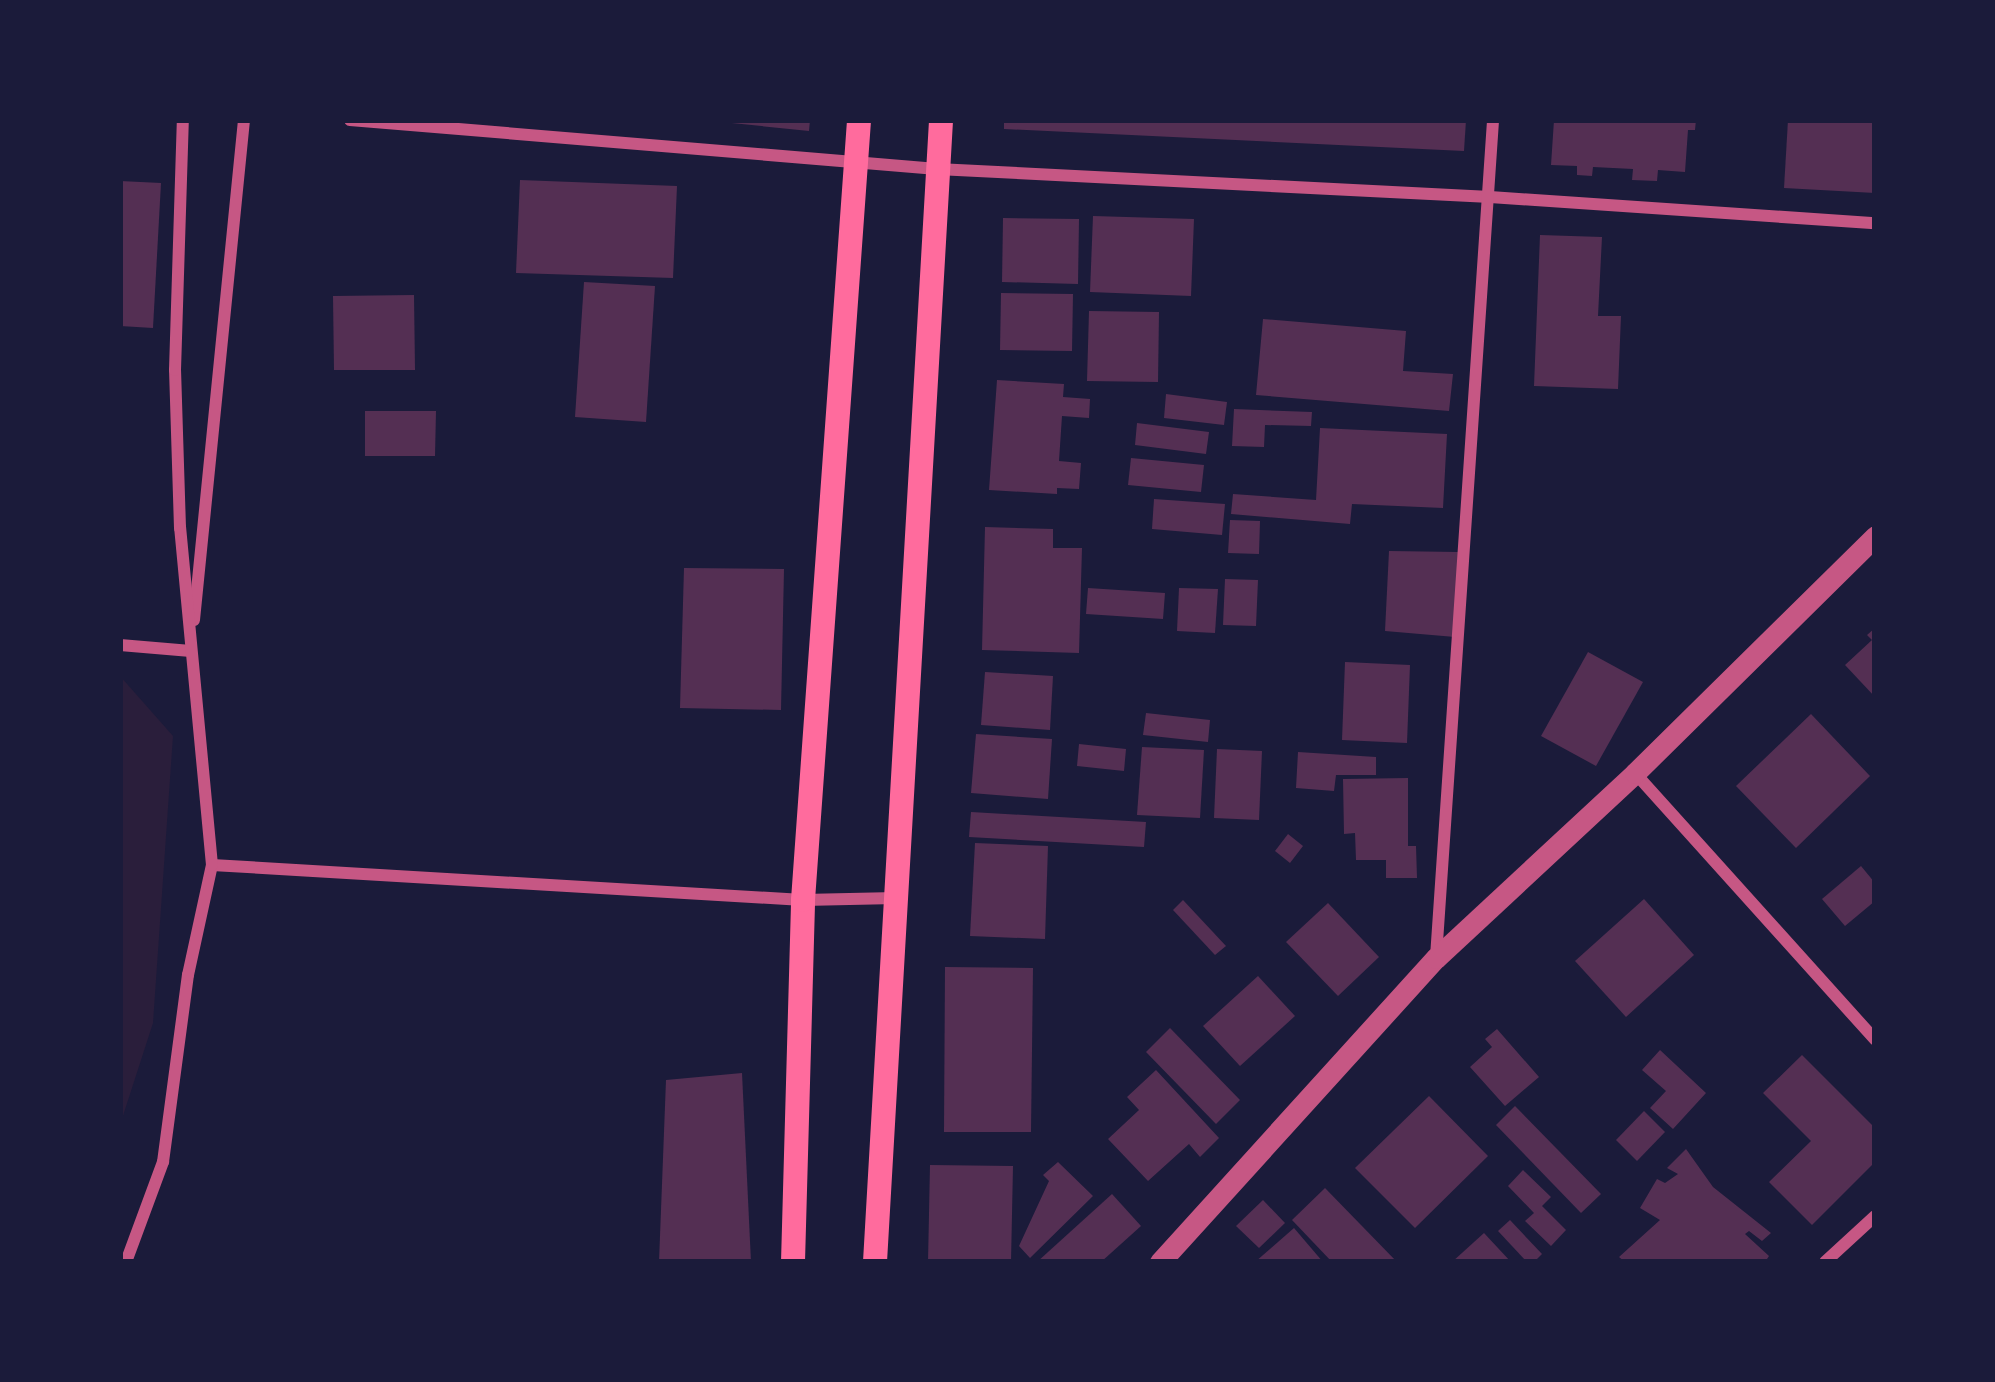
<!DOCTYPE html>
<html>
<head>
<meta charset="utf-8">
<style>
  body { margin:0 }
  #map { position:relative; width:1995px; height:1382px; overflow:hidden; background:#1b1b3a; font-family:"Source Sans 3",sans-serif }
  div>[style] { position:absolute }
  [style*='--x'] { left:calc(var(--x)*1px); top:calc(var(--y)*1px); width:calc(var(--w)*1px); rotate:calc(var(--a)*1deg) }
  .green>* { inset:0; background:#2a1e3b }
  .building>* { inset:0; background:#542f53 }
  .minor>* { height:12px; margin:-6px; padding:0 6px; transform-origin:6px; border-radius:6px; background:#c65784 }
  .tertiary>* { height:21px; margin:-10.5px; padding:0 10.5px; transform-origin:10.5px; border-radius:10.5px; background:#c65784 }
  .secondary>* { height:24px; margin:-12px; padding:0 12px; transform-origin:12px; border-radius:12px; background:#ff6b9d }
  span { translate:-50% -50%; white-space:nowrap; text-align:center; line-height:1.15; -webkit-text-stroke:12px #1b1b3a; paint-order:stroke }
  .frame { position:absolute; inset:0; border:123px solid #1b1b3a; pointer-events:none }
</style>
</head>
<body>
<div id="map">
  <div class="green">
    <div style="clip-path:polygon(120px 676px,173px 736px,153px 1023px,120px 1125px)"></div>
  </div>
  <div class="building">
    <div style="clip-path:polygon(702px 120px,810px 120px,809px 131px)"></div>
    <div style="clip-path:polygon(1004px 120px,1466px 120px,1464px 151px,1004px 129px)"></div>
    <div style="clip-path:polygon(1554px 120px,1696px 120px,1695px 130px,1688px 130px,1685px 172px,1658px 170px,1657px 181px,1632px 180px,1633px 169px,1593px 167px,1592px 176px,1577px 175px,1577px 166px,1551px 165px)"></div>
    <div style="clip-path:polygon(1788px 120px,1875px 123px,1875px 193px,1784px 188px)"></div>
    <div style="clip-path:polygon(520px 180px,677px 186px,673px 278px,516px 273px)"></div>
    <div style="clip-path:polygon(120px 181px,161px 183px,153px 328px,120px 326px)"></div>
    <div style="clip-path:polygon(1093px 216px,1194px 219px,1191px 296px,1090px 292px)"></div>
    <div style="clip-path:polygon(1003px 218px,1079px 219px,1078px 284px,1002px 282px)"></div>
    <div style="clip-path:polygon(1540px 235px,1602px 237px,1598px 316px,1621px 316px,1618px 389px,1534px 386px)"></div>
    <div style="clip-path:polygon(584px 282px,655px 286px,646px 422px,575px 417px)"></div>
    <div style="clip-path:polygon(1001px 293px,1073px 294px,1072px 351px,1000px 350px)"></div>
    <div style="clip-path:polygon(414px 295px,415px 370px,334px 370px,333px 296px)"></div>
    <div style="clip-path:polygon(1089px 311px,1159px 312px,1158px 382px,1087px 381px)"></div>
    <div style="clip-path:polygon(1263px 319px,1406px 331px,1403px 371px,1453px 374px,1449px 411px,1256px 395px)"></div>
    <div style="clip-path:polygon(997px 380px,1064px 384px,1063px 397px,1090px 399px,1089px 418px,1062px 416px,1059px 461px,1081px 463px,1079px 489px,1057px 488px,1057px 494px,989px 490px)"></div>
    <div style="clip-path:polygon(1166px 394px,1227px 402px,1224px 425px,1164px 418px)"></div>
    <div style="clip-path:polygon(1234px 409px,1312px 412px,1311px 426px,1265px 425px,1264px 447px,1232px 446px)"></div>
    <div style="clip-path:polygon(365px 411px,436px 411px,435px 456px,365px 456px)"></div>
    <div style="clip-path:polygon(1137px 423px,1209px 432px,1206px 454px,1135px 445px)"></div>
    <div style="clip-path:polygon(1320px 428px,1447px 434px,1443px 508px,1352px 504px,1350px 524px,1231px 514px,1233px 494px,1316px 500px)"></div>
    <div style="clip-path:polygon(1131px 458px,1204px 465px,1201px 492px,1128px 485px)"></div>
    <div style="clip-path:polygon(1154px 499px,1225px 504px,1222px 535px,1152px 529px)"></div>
    <div style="clip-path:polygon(1230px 520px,1260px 521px,1259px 554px,1228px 553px)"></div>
    <div style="clip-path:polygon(985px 527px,1053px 529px,1053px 548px,1082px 548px,1079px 653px,982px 650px)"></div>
    <div style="clip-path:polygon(1389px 551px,1458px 552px,1455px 637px,1385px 631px)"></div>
    <div style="clip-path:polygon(684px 568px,784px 569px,781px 710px,680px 708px)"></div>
    <div style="clip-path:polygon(1225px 579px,1258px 580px,1256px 626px,1223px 625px)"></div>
    <div style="clip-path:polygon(1088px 588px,1165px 593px,1163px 619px,1086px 614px)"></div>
    <div style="clip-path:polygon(1179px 588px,1218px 589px,1215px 633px,1177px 631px)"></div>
    <div style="clip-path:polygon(1875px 628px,1875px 697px,1845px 665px,1872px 640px,1867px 635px)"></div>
    <div style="clip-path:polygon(1588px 652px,1643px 682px,1596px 766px,1541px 736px)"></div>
    <div style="clip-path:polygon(1345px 662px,1410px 665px,1407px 743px,1342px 740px)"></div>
    <div style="clip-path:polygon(985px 672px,1053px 676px,1050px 730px,981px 725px)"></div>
    <div style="clip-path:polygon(1146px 713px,1210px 720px,1208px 742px,1143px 735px)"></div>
    <div style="clip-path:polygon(1811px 714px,1870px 776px,1796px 848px,1736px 786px)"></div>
    <div style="clip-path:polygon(976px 734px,1052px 739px,1048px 799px,971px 793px)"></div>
    <div style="clip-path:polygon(1079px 744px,1126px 749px,1124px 771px,1077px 766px)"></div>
    <div style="clip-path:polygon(1142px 747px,1204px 750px,1200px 818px,1137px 815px)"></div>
    <div style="clip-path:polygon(1217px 749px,1262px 751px,1259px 820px,1214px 818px)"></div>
    <div style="clip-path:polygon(1298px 752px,1376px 757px,1376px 775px,1336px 775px,1334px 791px,1296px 788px)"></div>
    <div style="clip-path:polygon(1408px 778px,1408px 846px,1416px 846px,1417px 878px,1386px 878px,1386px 860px,1356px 860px,1355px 833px,1344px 834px,1343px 779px)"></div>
    <div style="clip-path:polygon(971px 812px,1146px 822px,1144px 847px,969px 837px)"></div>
    <div style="clip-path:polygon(1288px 834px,1303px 846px,1290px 863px,1275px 851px)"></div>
    <div style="clip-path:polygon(975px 843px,1048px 846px,1045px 939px,970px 936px)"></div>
    <div style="clip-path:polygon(1861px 866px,1875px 883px,1875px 901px,1845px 926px,1822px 899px)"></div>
    <div style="clip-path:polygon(1644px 899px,1694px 955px,1626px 1017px,1575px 961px)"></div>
    <div style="clip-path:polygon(1183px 900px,1226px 946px,1215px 955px,1173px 910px)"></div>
    <div style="clip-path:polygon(1328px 903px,1379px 957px,1338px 996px,1286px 942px)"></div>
    <div style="clip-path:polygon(945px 967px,1033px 968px,1031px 1132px,944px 1132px)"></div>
    <div style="clip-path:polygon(1258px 976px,1295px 1016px,1240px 1066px,1203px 1026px)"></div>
    <div style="clip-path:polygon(1170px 1028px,1240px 1100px,1216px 1124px,1146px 1052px)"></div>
    <div style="clip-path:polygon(1497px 1029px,1539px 1077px,1505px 1106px,1470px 1067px,1492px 1047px,1485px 1039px)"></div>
    <div style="clip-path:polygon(1660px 1050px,1706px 1093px,1673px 1129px,1650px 1108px,1666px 1091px,1642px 1070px)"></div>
    <div style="clip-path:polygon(1802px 1055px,1875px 1128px,1875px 1162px,1812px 1225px,1769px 1182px,1811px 1141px,1763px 1093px)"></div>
    <div style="clip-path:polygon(1156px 1070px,1219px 1138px,1200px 1157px,1189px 1144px,1148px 1181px,1108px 1139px,1139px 1110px,1127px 1097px)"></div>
    <div style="clip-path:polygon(742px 1073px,751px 1262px,659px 1262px,666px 1080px)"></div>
    <div style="clip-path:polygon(1429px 1096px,1488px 1156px,1415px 1228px,1355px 1168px)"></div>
    <div style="clip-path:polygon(1515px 1106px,1601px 1194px,1581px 1213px,1496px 1125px)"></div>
    <div style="clip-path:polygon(1644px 1111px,1665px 1132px,1637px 1161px,1616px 1140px)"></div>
    <div style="clip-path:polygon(1686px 1149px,1713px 1187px,1771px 1233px,1762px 1241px,1749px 1231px,1745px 1234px,1769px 1256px,1765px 1262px,1625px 1262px,1619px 1257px,1660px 1220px,1640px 1208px,1657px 1179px,1665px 1183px,1678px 1174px,1667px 1168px)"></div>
    <div style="clip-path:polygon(1058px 1162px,1093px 1196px,1030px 1258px,1019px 1246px,1049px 1181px,1043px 1175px)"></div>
    <div style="clip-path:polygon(930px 1165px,1013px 1166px,1011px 1262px,928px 1262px)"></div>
    <div style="clip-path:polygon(1523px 1170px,1551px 1197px,1542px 1206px,1566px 1230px,1551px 1246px,1525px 1221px,1534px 1213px,1508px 1186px)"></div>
    <div style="clip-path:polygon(1325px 1188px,1397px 1262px,1332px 1262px,1292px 1220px)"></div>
    <div style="clip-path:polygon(1112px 1194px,1141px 1226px,1101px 1262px,1037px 1262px)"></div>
    <div style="clip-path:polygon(1263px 1200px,1285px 1223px,1259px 1248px,1236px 1226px)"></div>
    <div style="clip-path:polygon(1510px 1220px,1542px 1254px,1534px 1262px,1527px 1262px,1498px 1231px)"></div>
    <div style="clip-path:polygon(1294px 1228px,1323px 1262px,1255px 1262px)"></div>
    <div style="clip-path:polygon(1484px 1233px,1511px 1262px,1452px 1262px)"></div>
  </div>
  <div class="minor">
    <div style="--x:350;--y:120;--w:589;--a:4.77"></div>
    <div style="--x:937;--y:169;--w:554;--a:2.9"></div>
    <div style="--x:1490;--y:197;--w:386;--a:3.9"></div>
    <div style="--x:194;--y:620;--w:502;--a:-84.29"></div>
    <div style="--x:120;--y:645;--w:71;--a:4.8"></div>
    <div style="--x:1635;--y:773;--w:359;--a:48"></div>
    <div style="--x:212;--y:865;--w:592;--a:3.39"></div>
    <div style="--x:803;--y:900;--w:93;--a:-1.2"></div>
    <div style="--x:1436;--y:957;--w:839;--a:-86.1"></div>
    <div style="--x:126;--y:1262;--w:107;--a:-69.7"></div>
    <div style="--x:163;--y:1162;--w:189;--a:-82.4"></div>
    <div style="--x:188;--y:975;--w:113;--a:-77.7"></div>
    <div style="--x:212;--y:865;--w:339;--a:-95.4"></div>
    <div style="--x:180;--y:528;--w:158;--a:-91.8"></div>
    <div style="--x:175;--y:370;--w:250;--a:-88.2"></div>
    <div style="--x:1825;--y:1262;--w:68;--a:-42.6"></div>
  </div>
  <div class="tertiary">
    <div style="--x:1160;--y:1262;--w:411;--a:-47.8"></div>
    <div style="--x:1436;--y:958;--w:272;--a:-42.9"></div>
    <div style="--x:1635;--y:773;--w:337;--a:-44.6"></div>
  </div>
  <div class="secondary">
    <div style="--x:793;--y:1262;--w:362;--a:-88.4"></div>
    <div style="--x:803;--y:900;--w:782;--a:-85.89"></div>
    <div style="--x:875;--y:1262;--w:1144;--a:-86.69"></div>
  </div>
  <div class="frame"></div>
</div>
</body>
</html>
